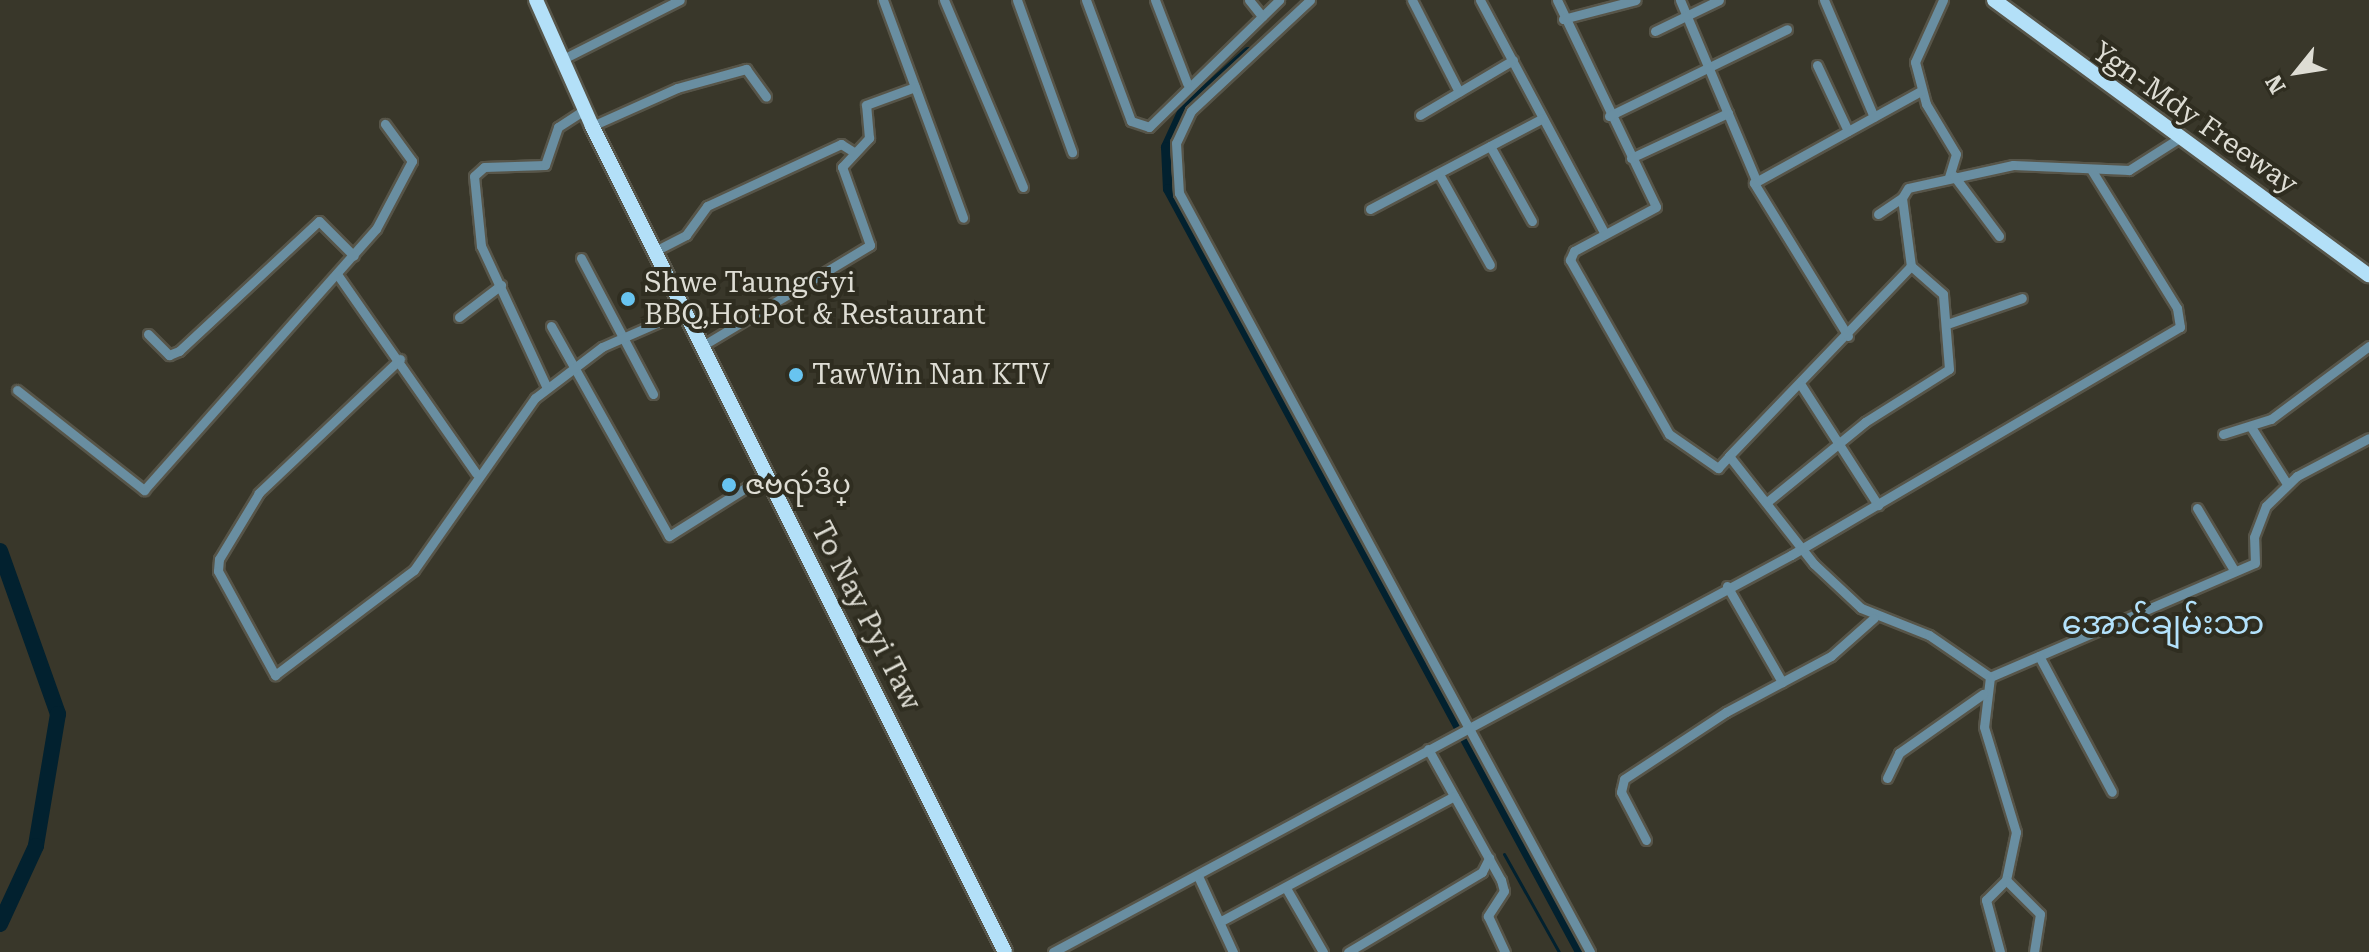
<!DOCTYPE html>
<html>
<head>
<meta charset="utf-8">
<style>
  body { margin:0 }
  #map { position:relative; width:2369px; height:952px; overflow:hidden; background:#39372a; font-family:"Roboto Serif","Noto Sans Myanmar",serif }
  div>[style] { position:absolute }
  [style*='--x'] { left:calc(var(--x)*1px); top:calc(var(--y)*1px); width:calc(var(--w)*1px); rotate:calc(var(--a)*1deg) }
  .stream>* { height:3px; margin:-1.5px; padding:0 1.5px; transform-origin:1.5px; border-radius:1.5px; background:#02212f }
  .canal>* { height:10px; margin:-5px; padding:0 5px; transform-origin:5px; border-radius:5px; background:#02212f }
  .river>* { height:16px; margin:-8px; padding:0 8px; transform-origin:8px; border-radius:8px; background:#02212f }
  .roads { filter:drop-shadow(2px 0 #575549) drop-shadow(-2px 0 #575549) drop-shadow(0 2px #575549) drop-shadow(0 -2px #575549) }
  .street>* { height:9px; margin:-4.5px; padding:0 4.5px; transform-origin:4.5px; border-radius:4.5px; background:#698ea1 }
  .primary>* { height:14px; margin:-7px; padding:0 7px; transform-origin:7px; border-radius:7px; background:#b3e0f8 }
  .dots>* { width:22px; height:22px; translate:-50% -50%; box-sizing:border-box; border:4px solid #2f2d20; border-radius:50% }
  span { translate:-50% -50%; white-space:nowrap; text-align:center; line-height:1.15; -webkit-text-stroke:8px #2f2d20; paint-order:stroke }
  .street-label { font-size:28px; color:#deddd4 }
  .poi-label { font-size:28px; color:#deddd4 }
  .left { translate:0 -50%; text-align:left }
  .quarter-label { font-size:32px; color:#b3e2fc }
  .north { position:absolute; left:2257px; top:32px; width:80px; height:80px; -webkit-text-stroke:6px #2f2d20; paint-order:stroke; rotate:240deg; font-size:22px; font-weight:700; line-height:32px; text-align:center; color:#deddd4 }
  .north::after { content:''; display:block; margin:auto; width:28px; height:36px; background:#deddd4; clip-path:polygon(50% 0,100% 100%,50% 72%,0 100%) }
</style>
</head>
<body>
<div id="map">
  <div class="stream">
    <div style="--x:1504;--y:854;--w:112;--a:60.7"></div>
  </div>
  <div class="canal">
    <div style="--x:1248;--y:52;--w:87;--a:138.3"></div>
    <div style="--x:1183;--y:110;--w:41;--a:114.7"></div>
    <div style="--x:1166;--y:147;--w:42;--a:87.3"></div>
    <div style="--x:1168;--y:189;--w:867;--a:61.63"></div>
  </div>
  <div class="river">
    <div style="--x:0;--y:551;--w:173;--a:70.4"></div>
    <div style="--x:58;--y:714;--w:134;--a:99.5"></div>
    <div style="--x:36;--y:846;--w:86;--a:114.8"></div>
  </div>
  <div class="roads">
    <div class="street">
      <div style="--x:883;--y:0;--w:232;--a:69.8"></div>
      <div style="--x:944;--y:0;--w:203;--a:67.1"></div>
      <div style="--x:1017;--y:0;--w:162;--a:70.1"></div>
      <div style="--x:1086;--y:0;--w:129;--a:69.6"></div>
      <div style="--x:1131;--y:121;--w:19;--a:18"></div>
      <div style="--x:1149;--y:127;--w:182;--a:-44.3"></div>
      <div style="--x:1155;--y:0;--w:89;--a:68.9"></div>
      <div style="--x:1249;--y:0;--w:21;--a:51"></div>
      <div style="--x:1310;--y:0;--w:163;--a:137"></div>
      <div style="--x:1191;--y:111;--w:35;--a:115"></div>
      <div style="--x:1176;--y:143;--w:50;--a:86.6"></div>
      <div style="--x:1179;--y:193;--w:863;--a:61.56"></div>
      <div style="--x:1412;--y:0;--w:103;--a:62.9"></div>
      <div style="--x:1480;--y:0;--w:265;--a:61.9"></div>
      <div style="--x:1557;--y:0;--w:229;--a:64.4"></div>
      <div style="--x:1656;--y:207;--w:93;--a:151.8"></div>
      <div style="--x:1574;--y:251;--w:10;--a:114"></div>
      <div style="--x:1570;--y:260;--w:200;--a:60.4"></div>
      <div style="--x:1669;--y:434;--w:60;--a:34.8"></div>
      <div style="--x:1718;--y:468;--w:16;--a:-47"></div>
      <div style="--x:1680;--y:0;--w:195;--a:67.1"></div>
      <div style="--x:1824;--y:0;--w:127;--a:66.9"></div>
      <div style="--x:1943;--y:0;--w:68;--a:114.3"></div>
      <div style="--x:1915;--y:62;--w:43;--a:75.3"></div>
      <div style="--x:1926;--y:104;--w:58;--a:59"></div>
      <div style="--x:1956;--y:154;--w:24;--a:107"></div>
      <div style="--x:1563;--y:19;--w:75;--a:-14.6"></div>
      <div style="--x:1655;--y:31;--w:71;--a:-25.8"></div>
      <div style="--x:561;--y:60;--w:133;--a:-26.8"></div>
      <div style="--x:1817;--y:65;--w:73;--a:64.8"></div>
      <div style="--x:1420;--y:115;--w:108;--a:-30.6"></div>
      <div style="--x:1609;--y:116;--w:198;--a:-26"></div>
      <div style="--x:592;--y:126;--w:93;--a:-24.1"></div>
      <div style="--x:677;--y:88;--w:72;--a:-15.4"></div>
      <div style="--x:746;--y:69;--w:34;--a:54"></div>
      <div style="--x:2181;--y:137;--w:62;--a:147.6"></div>
      <div style="--x:2129;--y:170;--w:116;--a:-177.5"></div>
      <div style="--x:2013;--y:165;--w:107;--a:167.6"></div>
      <div style="--x:1908;--y:188;--w:12;--a:121"></div>
      <div style="--x:1902;--y:198;--w:69;--a:82.5"></div>
      <div style="--x:1911;--y:266;--w:263;--a:133.8"></div>
      <div style="--x:1729;--y:456;--w:137;--a:51.8"></div>
      <div style="--x:1814;--y:564;--w:64;--a:43.1"></div>
      <div style="--x:1861;--y:608;--w:73;--a:21.7"></div>
      <div style="--x:1929;--y:635;--w:74;--a:34.5"></div>
      <div style="--x:1990;--y:677;--w:288;--a:-23.3"></div>
      <div style="--x:2255;--y:563;--w:26;--a:-92"></div>
      <div style="--x:2254;--y:537;--w:33;--a:-69"></div>
      <div style="--x:2266;--y:506;--w:43;--a:-44.1"></div>
      <div style="--x:2297;--y:476;--w:81;--a:-27.8"></div>
      <div style="--x:1490;--y:146;--w:86;--a:60.8"></div>
      <div style="--x:1631;--y:158;--w:107;--a:-24.9"></div>
      <div style="--x:1439;--y:174;--w:104;--a:60.7"></div>
      <div style="--x:1954;--y:176;--w:75;--a:53.1"></div>
      <div style="--x:1370;--y:209;--w:195;--a:-27.7"></div>
      <div style="--x:1878;--y:214;--w:29;--a:-34"></div>
      <div style="--x:655;--y:251;--w:35;--a:-27"></div>
      <div style="--x:686;--y:235;--w:36;--a:-54"></div>
      <div style="--x:707;--y:206;--w:148;--a:-24.8"></div>
      <div style="--x:841;--y:144;--w:15;--a:32"></div>
      <div style="--x:581;--y:258;--w:154;--a:62.1"></div>
      <div style="--x:337;--y:274;--w:243;--a:55.1"></div>
      <div style="--x:459;--y:317;--w:53;--a:-37.3"></div>
      <div style="--x:1950;--y:323;--w:76;--a:-19.1"></div>
      <div style="--x:551;--y:326;--w:241;--a:60.7"></div>
      <div style="--x:669;--y:536;--w:115;--a:-32.2"></div>
      <div style="--x:148;--y:334;--w:30;--a:45"></div>
      <div style="--x:169;--y:355;--w:11;--a:-22"></div>
      <div style="--x:179;--y:351;--w:191;--a:-42.9"></div>
      <div style="--x:319;--y:221;--w:49;--a:45"></div>
      <div style="--x:1848;--y:336;--w:180;--a:-121.6"></div>
      <div style="--x:1754;--y:183;--w:191;--a:-28.9"></div>
      <div style="--x:702;--y:346;--w:196;--a:-31"></div>
      <div style="--x:870;--y:245;--w:83;--a:-109.7"></div>
      <div style="--x:842;--y:167;--w:40;--a:-47"></div>
      <div style="--x:869;--y:138;--w:33;--a:-95"></div>
      <div style="--x:866;--y:105;--w:52;--a:-20.2"></div>
      <div style="--x:400;--y:359;--w:195;--a:136.5"></div>
      <div style="--x:259;--y:493;--w:77;--a:121.2"></div>
      <div style="--x:219;--y:559;--w:12;--a:95"></div>
      <div style="--x:218;--y:571;--w:119;--a:61.3"></div>
      <div style="--x:275;--y:675;--w:174;--a:-37.1"></div>
      <div style="--x:414;--y:570;--w:210;--a:-54.9"></div>
      <div style="--x:535;--y:398;--w:84;--a:-37.3"></div>
      <div style="--x:602;--y:347;--w:90;--a:-23.7"></div>
      <div style="--x:1801;--y:385;--w:143;--a:57.3"></div>
      <div style="--x:547;--y:388;--w:157;--a:-114.9"></div>
      <div style="--x:481;--y:246;--w:70;--a:-95.7"></div>
      <div style="--x:474;--y:176;--w:13;--a:-42"></div>
      <div style="--x:484;--y:167;--w:61;--a:-1.9"></div>
      <div style="--x:545;--y:165;--w:40;--a:-71.1"></div>
      <div style="--x:558;--y:127;--w:31;--a:-33"></div>
      <div style="--x:17;--y:390;--w:162;--a:38.2"></div>
      <div style="--x:144;--y:490;--w:349;--a:-48.4"></div>
      <div style="--x:376;--y:229;--w:77;--a:-62.1"></div>
      <div style="--x:412;--y:161;--w:46;--a:-126.1"></div>
      <div style="--x:2251;--y:427;--w:67;--a:57.7"></div>
      <div style="--x:2223;--y:434;--w:50;--a:-17.4"></div>
      <div style="--x:2271;--y:419;--w:122;--a:-36.7"></div>
      <div style="--x:1767;--y:502;--w:127;--a:-39.2"></div>
      <div style="--x:1865;--y:422;--w:99;--a:-32.2"></div>
      <div style="--x:1949;--y:369;--w:75;--a:-94.6"></div>
      <div style="--x:1943;--y:294;--w:43;--a:-138.8"></div>
      <div style="--x:2197;--y:508;--w:72;--a:59.2"></div>
      <div style="--x:1727;--y:586;--w:111;--a:60.2"></div>
      <div style="--x:2039;--y:656;--w:154;--a:61.8"></div>
      <div style="--x:1990;--y:677;--w:50;--a:96.8"></div>
      <div style="--x:1984;--y:727;--w:110;--a:73.1"></div>
      <div style="--x:2016;--y:832;--w:49;--a:101.8"></div>
      <div style="--x:2006;--y:880;--w:48;--a:45"></div>
      <div style="--x:2040;--y:914;--w:38;--a:99"></div>
      <div style="--x:1428;--y:749;--w:150;--a:60.9"></div>
      <div style="--x:1501;--y:880;--w:11;--a:75"></div>
      <div style="--x:1504;--y:891;--w:30;--a:123"></div>
      <div style="--x:1488;--y:916;--w:40;--a:65"></div>
      <div style="--x:1887;--y:778;--w:28;--a:-64"></div>
      <div style="--x:1899;--y:753;--w:103;--a:-35.1"></div>
      <div style="--x:1646;--y:840;--w:54;--a:-117.5"></div>
      <div style="--x:1621;--y:792;--w:13;--a:-77"></div>
      <div style="--x:1624;--y:779;--w:122;--a:-33.3"></div>
      <div style="--x:1726;--y:712;--w:119;--a:-28.1"></div>
      <div style="--x:1831;--y:656;--w:57;--a:-41.5"></div>
      <div style="--x:1198;--y:876;--w:84;--a:65.3"></div>
      <div style="--x:1286;--y:888;--w:74;--a:60"></div>
      <div style="--x:1223;--y:920;--w:262;--a:-28.2"></div>
      <div style="--x:1053;--y:952;--w:838;--a:-28.28"></div>
      <div style="--x:1791;--y:555;--w:451;--a:-30.4"></div>
      <div style="--x:2180;--y:327;--w:19;--a:-99"></div>
      <div style="--x:2177;--y:308;--w:161;--a:-121.8"></div>
      <div style="--x:1348;--y:952;--w:156;--a:-30.8"></div>
      <div style="--x:1482;--y:872;--w:16;--a:-63"></div>
      <div style="--x:2000;--y:952;--w:54;--a:-105.1"></div>
      <div style="--x:1986;--y:900;--w:28;--a:-45"></div>
    </div>
    <div class="primary">
      <div style="--x:536;--y:0;--w:138;--a:66"></div>
      <div style="--x:592;--y:126;--w:923;--a:63.43"></div>
      <div style="--x:1994;--y:0;--w:465;--a:36.3"></div>
    </div>
  </div>
  <div class="dots">
    <div style="left:628px;top:299px;background:#68c4f0"></div>
    <div style="left:796px;top:375px;background:#68c4f0"></div>
    <div style="left:729px;top:485px;background:#68c4f0"></div>
  </div>
  <div class="street-label">
    <span style="left:2195px;top:118px;rotate:35deg">Ygn-Mdy Freeway</span>
    <span style="left:866px;top:616px;rotate:63deg">To Nay Pyi Taw</span>
  </div>
  <div class="poi-label">
    <span class="left" style="left:644px;top:299px">Shwe TaungGyi<br>BBQ,HotPot &amp; Restaurant</span>
    <span class="left" style="left:812px;top:375px">TawWin Nan KTV</span>
    <span class="left" style="left:745px;top:485px">ဇဗၺဴဒိပ္</span>
  </div>
  <div class="quarter-label">
    <span style="left:2163px;top:623px">အောင်ချမ်းသာ</span>
  </div>
  <div class="north">N</div>
</div>
</body>
</html>
